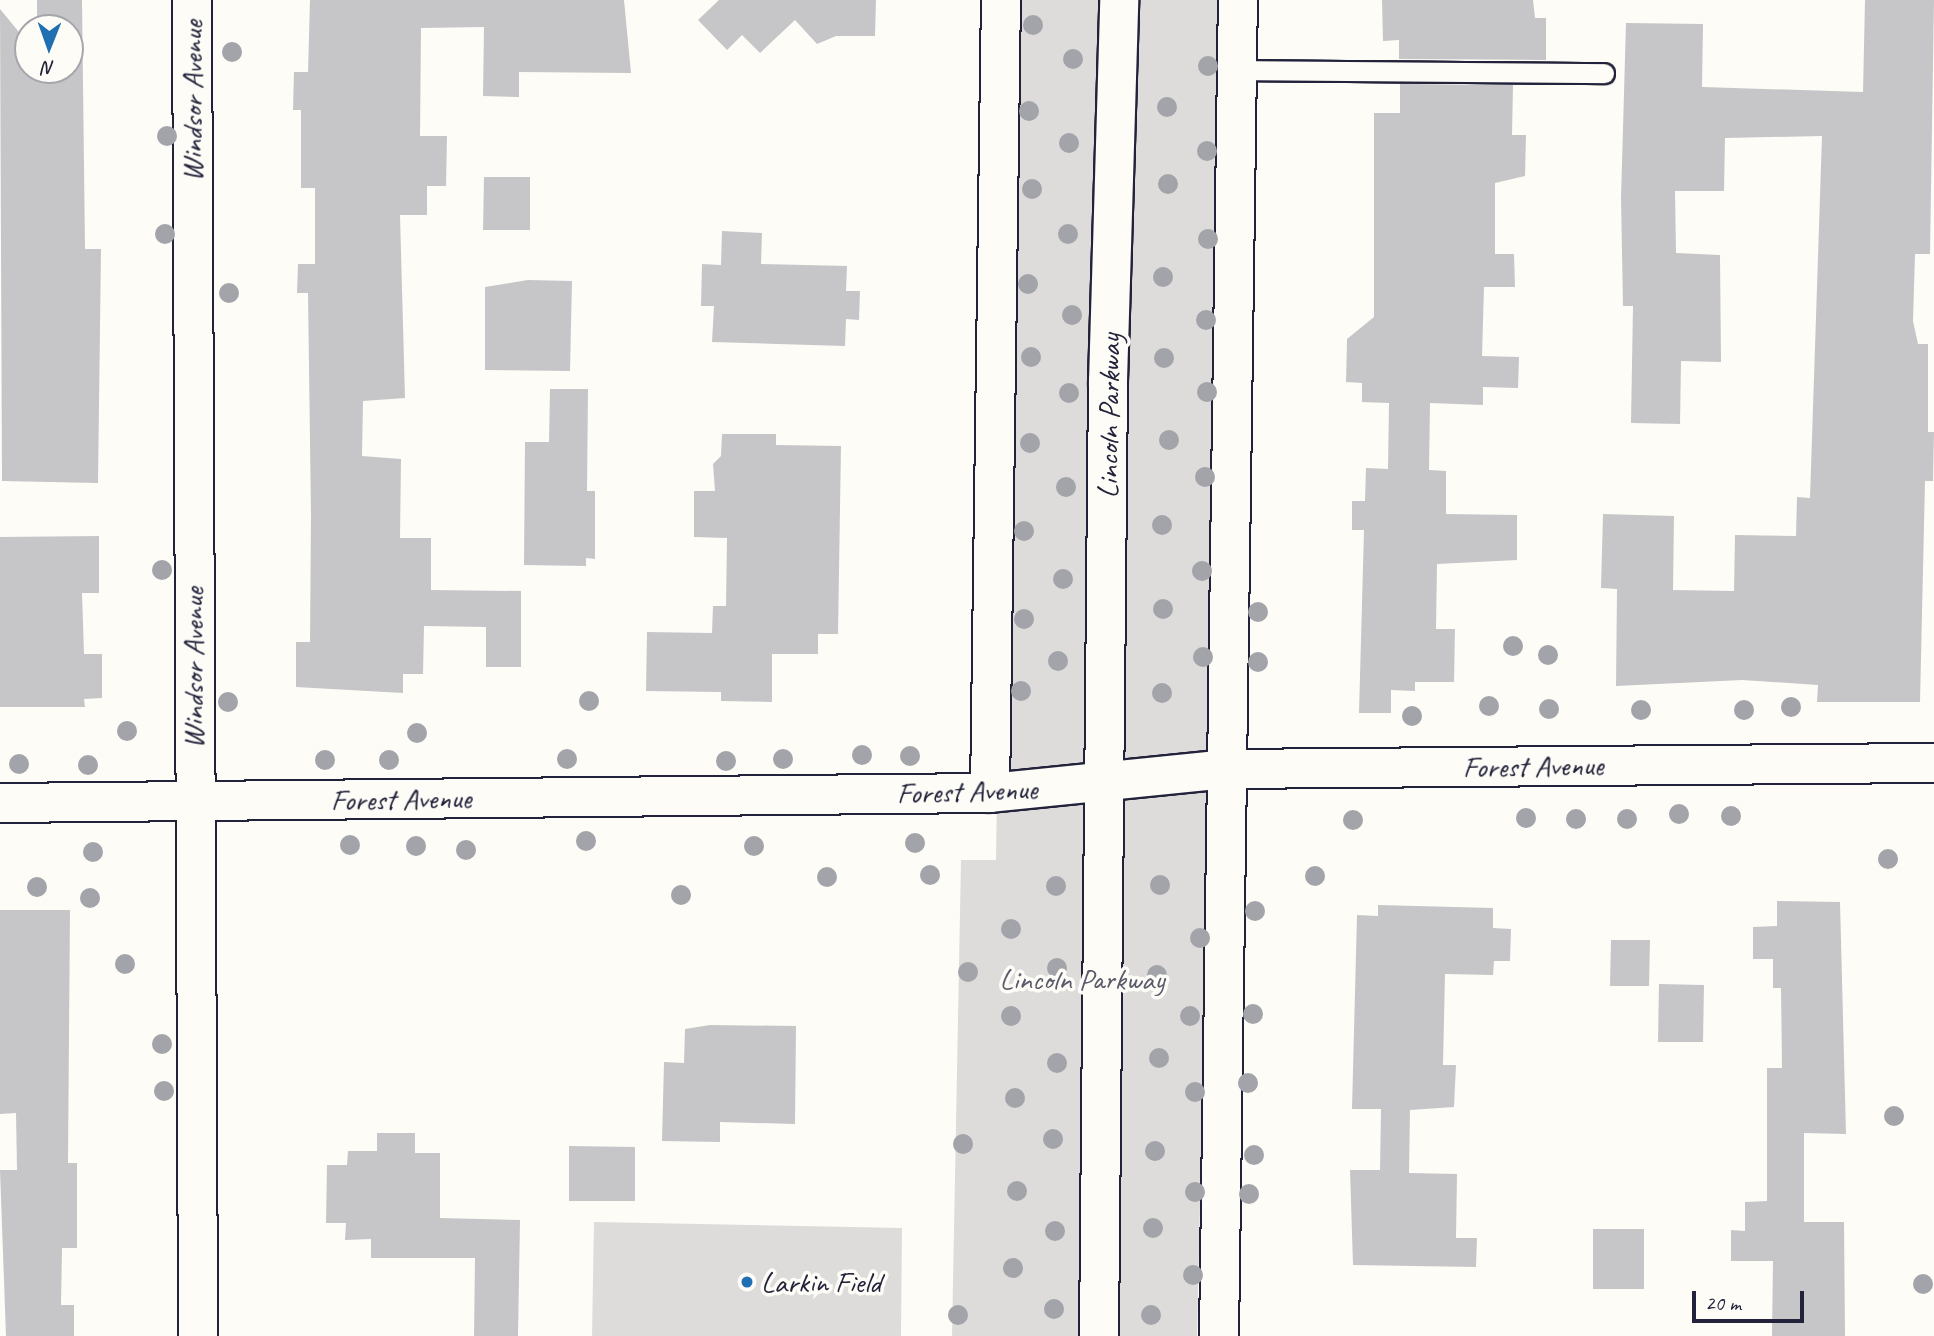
<!DOCTYPE html>
<html>
<head>
<meta charset="utf-8">
<style>
  body { margin:0 }
  #map { position:relative; width:1934px; height:1336px; overflow:hidden; background:#fdfcf7; font-family:Caveat,sans-serif }
  div>[style] { position:absolute }
  [style*='--x'] { left:calc(var(--x)*1px); top:calc(var(--y)*1px); width:calc(var(--w)*1px); rotate:calc(var(--a)*1deg) }
  .green>* { inset:0; background:#dddcdb }
  .building>* { inset:0; background:#c6c6c8 }
  .roads { filter:drop-shadow(2px 0 #22223b) drop-shadow(-2px 0 #22223b) drop-shadow(0 2px #22223b) drop-shadow(0 -2px #22223b) }
  .lane>* { height:19px; margin:-9.5px; padding:0 9.5px; transform-origin:9.5px; border-radius:9.5px; background:#fdfcf7 }
  .street>* { height:38px; margin:-19px; padding:0 19px; transform-origin:19px; border-radius:19px; background:#fdfcf7 }
  .secondary>* { height:38px; margin:-19px; padding:0 19px; transform-origin:19px; border-radius:19px; background:#fdfcf7 }
  .trees>* { width:20px; height:20px; margin:-10px; border-radius:50%; background:#a3a3aa }
  .dots>* { width:19px; height:19px; translate:-50% -50%; box-sizing:border-box; border:4px solid #fdfcf7; border-radius:50% }
  span { translate:-50% -50%; white-space:nowrap; text-align:center; line-height:1.15; -webkit-text-stroke:7px #fdfcf7; paint-order:stroke }
  .street-label { font-size:30px; color:#22223b }
  .park-label { font-size:30px; color:#5a5a6b }
  .poi-label { font-size:30px; color:#22223b }
  .left { translate:0 -50%; text-align:left }
  .north { position:absolute; left:14px; top:14px; width:70px; height:70px; box-sizing:border-box; background:#fdfcf7; border:2px solid #a5a5ac; border-radius:50%; rotate:181deg; font-size:19px; font-weight:700; line-height:28px; text-align:center; color:#22223b }
  .north::after { content:''; display:block; margin:auto; width:24px; height:32px; background:#1f6fb2; clip-path:polygon(50% 0,100% 100%,50% 72%,0 100%) }
  .scale { position:absolute; left:1692px; top:1291px; width:112px; height:32px; box-sizing:border-box; border:4px solid #22223b; border-top:0; padding-left:9px; font-size:21px; line-height:24px; white-space:nowrap; color:#22223b; -webkit-text-stroke:5px #fdfcf7; paint-order:stroke }
</style>
</head>
<body>
<div id="map">
  <div class="green">
    <div style="clip-path:polygon(1009px 0,1228px 0,1197px 1336px,952px 1336px,961px 860px,996px 860px)"></div>
    <div style="clip-path:polygon(594px 1222px,902px 1228px,901px 1336px,592px 1336px)"></div>
  </div>
  <div class="building">
    <div style="clip-path:polygon(37px 0,82px 0,85px 249px,101px 249px,98px 483px,2px 481px,0 9px,28px 43px,28px 70px,70px 70px,70px 28px,37px 28px)"></div>
    <div style="clip-path:polygon(310px 0,624px 0,631px 73px,519px 72px,519px 97px,483px 96px,484px 27px,421px 28px,420px 136px,447px 136px,446px 186px,427px 186px,427px 215px,400px 215px,405px 398px,363px 401px,362px 456px,401px 459px,400px 538px,431px 538px,431px 590px,521px 591px,521px 667px,486px 667px,486px 627px,424px 626px,423px 674px,403px 674px,403px 693px,296px 687px,296px 642px,310px 642px,311px 515px,308px 293px,297px 293px,298px 264px,315px 264px,315px 188px,301px 188px,301px 110px,293px 110px,294px 72px,308px 72px)"></div>
    <div style="clip-path:polygon(719px 0,876px 0,875px 36px,836px 36px,817px 44px,795px 20px,760px 53px,742px 35px,727px 50px,698px 20px)"></div>
    <div style="clip-path:polygon(1382px 0,1533px 0,1535px 18px,1546px 18px,1546px 60px,1399px 59px,1399px 40px,1383px 41px)"></div>
    <div style="clip-path:polygon(1865px 0,1934px 0,1930px 254px,1915px 254px,1913px 321px,1918px 344px,1928px 344px,1928px 432px,1934px 432px,1933px 481px,1925px 481px,1920px 702px,1817px 702px,1818px 685px,1742px 680px,1616px 686px,1617px 589px,1601px 588px,1603px 514px,1674px 516px,1673px 590px,1734px 591px,1735px 535px,1796px 536px,1797px 497px,1810px 498px,1822px 136px,1725px 138px,1724px 191px,1675px 191px,1676px 253px,1720px 255px,1721px 362px,1681px 361px,1680px 424px,1631px 423px,1633px 306px,1623px 306px,1621px 198px,1626px 23px,1703px 24px,1702px 87px,1863px 92px)"></div>
    <div style="clip-path:polygon(1400px 84px,1513px 85px,1512px 135px,1526px 135px,1525px 176px,1495px 183px,1495px 254px,1514px 254px,1515px 287px,1484px 287px,1482px 356px,1519px 357px,1518px 388px,1483px 387px,1483px 405px,1430px 403px,1429px 470px,1446px 471px,1446px 514px,1517px 515px,1517px 560px,1437px 564px,1436px 629px,1455px 629px,1454px 682px,1415px 682px,1415px 691px,1391px 690px,1391px 713px,1359px 713px,1364px 530px,1352px 530px,1352px 501px,1365px 501px,1366px 468px,1388px 469px,1389px 403px,1362px 402px,1362px 383px,1346px 382px,1347px 339px,1374px 317px,1374px 113px,1400px 113px)"></div>
    <div style="clip-path:polygon(484px 177px,530px 177px,530px 230px,483px 230px)"></div>
    <div style="clip-path:polygon(722px 231px,762px 233px,761px 264px,847px 266px,846px 291px,860px 291px,859px 320px,846px 319px,845px 346px,712px 342px,714px 306px,701px 306px,702px 264px,721px 265px)"></div>
    <div style="clip-path:polygon(528px 280px,572px 281px,570px 371px,485px 370px,485px 287px)"></div>
    <div style="clip-path:polygon(550px 389px,588px 389px,587px 491px,595px 491px,595px 559px,586px 558px,586px 566px,524px 565px,525px 442px,549px 442px)"></div>
    <div style="clip-path:polygon(722px 434px,776px 434px,776px 445px,841px 446px,838px 634px,818px 634px,818px 654px,772px 654px,772px 702px,721px 701px,721px 692px,646px 691px,647px 632px,712px 633px,713px 606px,726px 606px,727px 538px,694px 537px,694px 491px,715px 491px,713px 464px,721px 456px)"></div>
    <div style="clip-path:polygon(99px 536px,99px 593px,82px 593px,84px 654px,102px 654px,102px 698px,84px 699px,85px 707px,0 707px,0 537px)"></div>
    <div style="clip-path:polygon(1777px 901px,1840px 902px,1846px 1134px,1804px 1133px,1804px 1222px,1844px 1222px,1845px 1336px,1772px 1336px,1773px 1261px,1731px 1261px,1731px 1230px,1745px 1231px,1745px 1202px,1767px 1201px,1767px 1068px,1782px 1068px,1781px 988px,1773px 988px,1773px 959px,1753px 959px,1753px 927px,1777px 926px)"></div>
    <div style="clip-path:polygon(1378px 905px,1493px 908px,1493px 928px,1511px 929px,1510px 961px,1494px 961px,1493px 975px,1445px 974px,1443px 1065px,1456px 1065px,1454px 1107px,1410px 1110px,1409px 1173px,1457px 1174px,1456px 1238px,1477px 1238px,1476px 1267px,1353px 1265px,1350px 1170px,1380px 1170px,1381px 1109px,1352px 1109px,1357px 915px,1378px 916px)"></div>
    <div style="clip-path:polygon(0 910px,70px 910px,68px 1163px,77px 1163px,77px 1248px,62px 1248px,61px 1305px,74px 1305px,74px 1336px,6px 1336px,0 1170px,17px 1170px,16px 1113px,0 1114px)"></div>
    <div style="clip-path:polygon(1611px 940px,1650px 940px,1649px 986px,1610px 986px)"></div>
    <div style="clip-path:polygon(1659px 984px,1704px 985px,1703px 1042px,1658px 1042px)"></div>
    <div style="clip-path:polygon(710px 1025px,796px 1026px,795px 1124px,720px 1122px,720px 1142px,662px 1141px,664px 1062px,684px 1063px,685px 1029px)"></div>
    <div style="clip-path:polygon(377px 1133px,415px 1133px,415px 1153px,440px 1153px,440px 1218px,520px 1220px,518px 1336px,474px 1336px,475px 1258px,371px 1258px,371px 1239px,345px 1240px,346px 1223px,326px 1223px,327px 1165px,347px 1165px,348px 1151px,377px 1151px)"></div>
    <div style="clip-path:polygon(569px 1146px,635px 1147px,635px 1201px,569px 1201px)"></div>
    <div style="clip-path:polygon(1593px 1229px,1644px 1229px,1644px 1289px,1593px 1289px)"></div>
  </div>
  <div class="roads">
    <div class="lane">
      <div style="--x:1237;--y:70;--w:367;--a:0.5"></div>
    </div>
    <div class="street">
      <div style="--x:192;--y:0;--w:1336;--a:89.74"></div>
      <div style="--x:990;--y:793;--w:793;--a:-89.21"></div>
      <div style="--x:1219;--y:1336;--w:1336;--a:-89.19"></div>
    </div>
    <div class="secondary">
      <div style="--x:0;--y:803;--w:990;--a:-0.58"></div>
      <div style="--x:990;--y:793;--w:238;--a:-5.8"></div>
      <div style="--x:1227;--y:769;--w:707;--a:-0.49"></div>
      <div style="--x:1099;--y:1336;--w:955;--a:-89.46"></div>
      <div style="--x:1108;--y:381;--w:381;--a:-88.3"></div>
    </div>
  </div>
  <div class="trees">
    <div style="left:1033px;top:25px"></div>
    <div style="left:232px;top:52px"></div>
    <div style="left:1073px;top:59px"></div>
    <div style="left:1208px;top:66px"></div>
    <div style="left:1167px;top:107px"></div>
    <div style="left:1029px;top:111px"></div>
    <div style="left:167px;top:136px"></div>
    <div style="left:1069px;top:143px"></div>
    <div style="left:1207px;top:151px"></div>
    <div style="left:1168px;top:184px"></div>
    <div style="left:1032px;top:189px"></div>
    <div style="left:165px;top:234px"></div>
    <div style="left:1068px;top:234px"></div>
    <div style="left:1208px;top:239px"></div>
    <div style="left:1163px;top:277px"></div>
    <div style="left:1028px;top:284px"></div>
    <div style="left:229px;top:293px"></div>
    <div style="left:1072px;top:315px"></div>
    <div style="left:1206px;top:320px"></div>
    <div style="left:1031px;top:357px"></div>
    <div style="left:1164px;top:358px"></div>
    <div style="left:1207px;top:392px"></div>
    <div style="left:1069px;top:393px"></div>
    <div style="left:1169px;top:440px"></div>
    <div style="left:1030px;top:443px"></div>
    <div style="left:1205px;top:477px"></div>
    <div style="left:1066px;top:487px"></div>
    <div style="left:1162px;top:525px"></div>
    <div style="left:1024px;top:531px"></div>
    <div style="left:162px;top:570px"></div>
    <div style="left:1202px;top:571px"></div>
    <div style="left:1063px;top:579px"></div>
    <div style="left:1163px;top:609px"></div>
    <div style="left:1258px;top:612px"></div>
    <div style="left:1024px;top:619px"></div>
    <div style="left:1513px;top:646px"></div>
    <div style="left:1548px;top:655px"></div>
    <div style="left:1203px;top:657px"></div>
    <div style="left:1058px;top:661px"></div>
    <div style="left:1258px;top:662px"></div>
    <div style="left:1021px;top:691px"></div>
    <div style="left:1162px;top:693px"></div>
    <div style="left:589px;top:701px"></div>
    <div style="left:228px;top:702px"></div>
    <div style="left:1489px;top:706px"></div>
    <div style="left:1791px;top:707px"></div>
    <div style="left:1549px;top:709px"></div>
    <div style="left:1641px;top:710px"></div>
    <div style="left:1744px;top:710px"></div>
    <div style="left:1412px;top:716px"></div>
    <div style="left:127px;top:731px"></div>
    <div style="left:417px;top:733px"></div>
    <div style="left:862px;top:755px"></div>
    <div style="left:910px;top:756px"></div>
    <div style="left:567px;top:759px"></div>
    <div style="left:783px;top:759px"></div>
    <div style="left:325px;top:760px"></div>
    <div style="left:389px;top:760px"></div>
    <div style="left:726px;top:761px"></div>
    <div style="left:19px;top:764px"></div>
    <div style="left:88px;top:765px"></div>
    <div style="left:1679px;top:814px"></div>
    <div style="left:1731px;top:816px"></div>
    <div style="left:1526px;top:818px"></div>
    <div style="left:1576px;top:819px"></div>
    <div style="left:1627px;top:819px"></div>
    <div style="left:1353px;top:820px"></div>
    <div style="left:586px;top:841px"></div>
    <div style="left:915px;top:843px"></div>
    <div style="left:350px;top:845px"></div>
    <div style="left:416px;top:846px"></div>
    <div style="left:754px;top:846px"></div>
    <div style="left:466px;top:850px"></div>
    <div style="left:93px;top:852px"></div>
    <div style="left:1888px;top:859px"></div>
    <div style="left:930px;top:875px"></div>
    <div style="left:1315px;top:876px"></div>
    <div style="left:827px;top:877px"></div>
    <div style="left:1160px;top:885px"></div>
    <div style="left:1056px;top:886px"></div>
    <div style="left:37px;top:887px"></div>
    <div style="left:681px;top:895px"></div>
    <div style="left:90px;top:898px"></div>
    <div style="left:1255px;top:911px"></div>
    <div style="left:1011px;top:929px"></div>
    <div style="left:1200px;top:938px"></div>
    <div style="left:125px;top:964px"></div>
    <div style="left:1057px;top:968px"></div>
    <div style="left:968px;top:972px"></div>
    <div style="left:1157px;top:975px"></div>
    <div style="left:1253px;top:1014px"></div>
    <div style="left:1011px;top:1016px"></div>
    <div style="left:1190px;top:1016px"></div>
    <div style="left:162px;top:1044px"></div>
    <div style="left:1159px;top:1058px"></div>
    <div style="left:1057px;top:1063px"></div>
    <div style="left:1248px;top:1083px"></div>
    <div style="left:164px;top:1091px"></div>
    <div style="left:1195px;top:1092px"></div>
    <div style="left:1015px;top:1098px"></div>
    <div style="left:1894px;top:1116px"></div>
    <div style="left:1053px;top:1139px"></div>
    <div style="left:963px;top:1144px"></div>
    <div style="left:1155px;top:1151px"></div>
    <div style="left:1254px;top:1155px"></div>
    <div style="left:1017px;top:1191px"></div>
    <div style="left:1195px;top:1192px"></div>
    <div style="left:1249px;top:1194px"></div>
    <div style="left:1153px;top:1228px"></div>
    <div style="left:1055px;top:1231px"></div>
    <div style="left:1013px;top:1268px"></div>
    <div style="left:1193px;top:1275px"></div>
    <div style="left:1923px;top:1284px"></div>
    <div style="left:1054px;top:1309px"></div>
    <div style="left:958px;top:1315px"></div>
    <div style="left:1151px;top:1315px"></div>
  </div>
  <div class="dots">
    <div style="left:747px;top:1282px;background:#1f6fb2"></div>
  </div>
  <div class="street-label">
    <span style="left:192px;top:101px;rotate:-90deg">Windsor Avenue</span>
    <span style="left:1109px;top:416px;rotate:-89deg">Lincoln Parkway</span>
    <span style="left:193px;top:668px;rotate:-90deg">Windsor Avenue</span>
    <span style="left:1533px;top:766px;rotate:-1deg">Forest Avenue</span>
    <span style="left:967px;top:791px;rotate:-2deg">Forest Avenue</span>
    <span style="left:401px;top:799px;rotate:-1deg">Forest Avenue</span>
  </div>
  <div class="park-label">
    <span style="left:1082px;top:979px">Lincoln Parkway</span>
  </div>
  <div class="poi-label">
    <span class="left" style="left:761px;top:1282px">Larkin Field</span>
  </div>
  <div class="north">N</div>
  <div class="scale">20 m</div>
</div>
</body>
</html>
